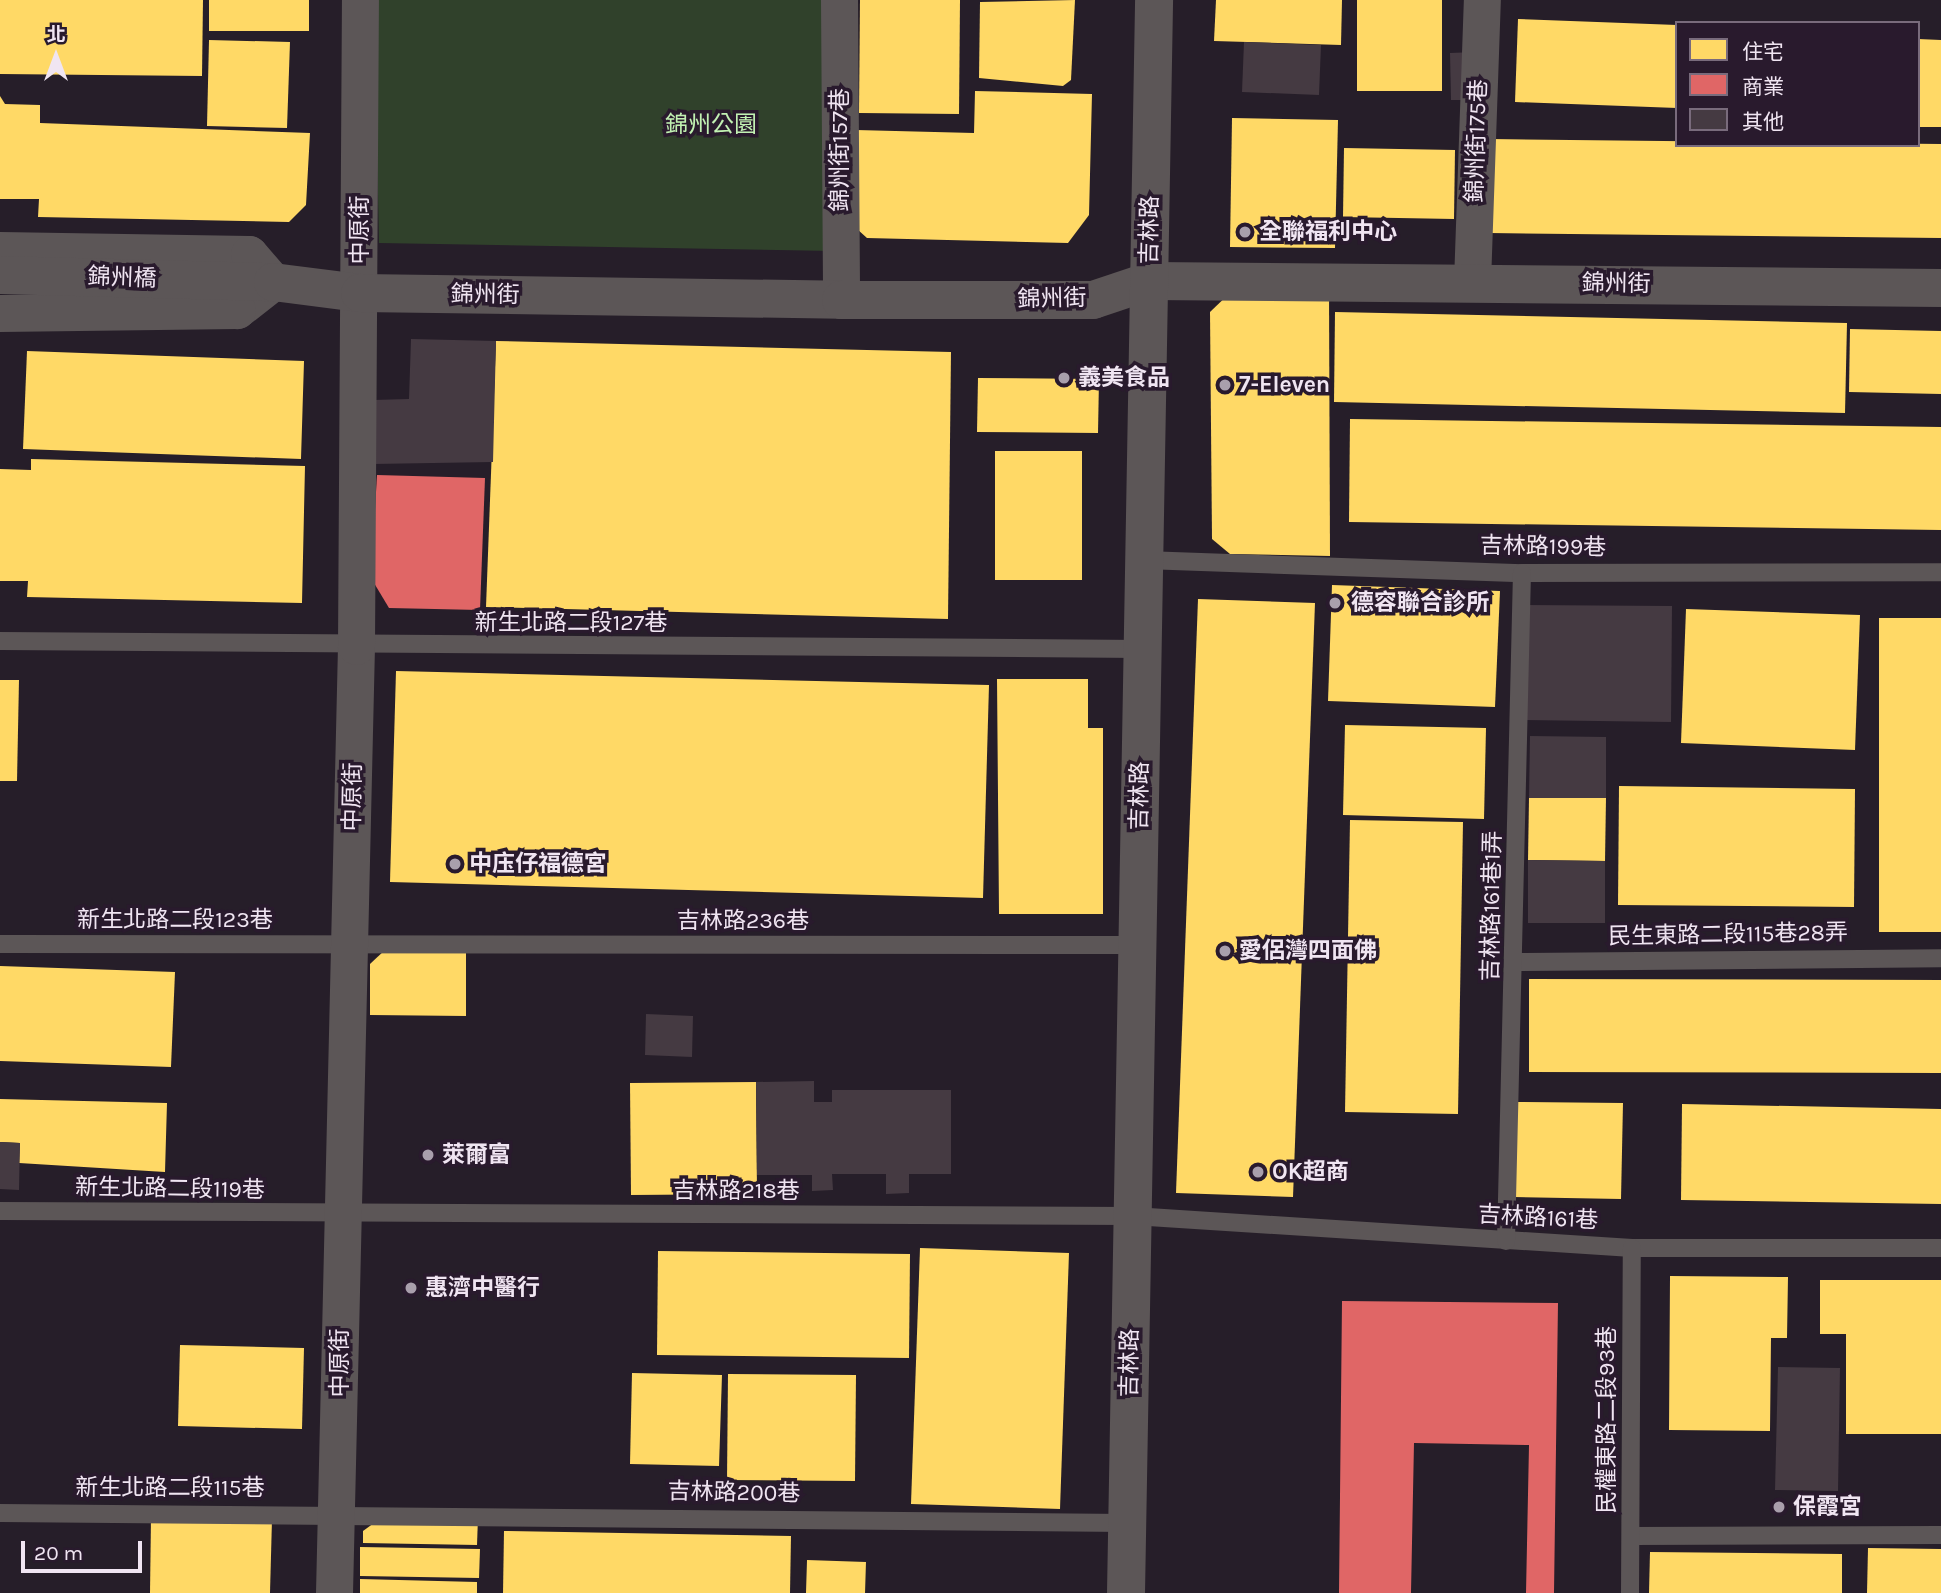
<!DOCTYPE html>
<html>
<head>
<meta charset="utf-8">
<style>
  body { margin:0 }
  #map { position:relative; width:1941px; height:1593px; overflow:hidden; background:#261e29; font-family:Karla,"Noto Sans TC",sans-serif }
  div>[style] { position:absolute }
  [style*='--x'] { left:calc(var(--x)*1px); top:calc(var(--y)*1px); width:calc(var(--w)*1px); rotate:calc(var(--a)*1deg) }
  .green>* { inset:0; background:#30412b }
  .homes>* { inset:0; background:#ffd966 }
  .shops>* { inset:0; background:#e06666 }
  .building>* { inset:0; background:#453a42 }
  .service>* { height:18px; margin:-9px; padding:0 9px; transform-origin:9px; border-radius:9px; background:#5c5657 }
  .minor>* { height:37px; margin:-18.5px; padding:0 18.5px; transform-origin:18.5px; border-radius:18.5px; background:#5c5657 }
  .tertiary>* { height:38px; margin:-19px; padding:0 19px; transform-origin:19px; border-radius:19px; background:#5c5657 }
  .dots>* { width:19px; height:19px; translate:-50% -50%; box-sizing:border-box; border:4px solid #291a2d; border-radius:50% }
  span { translate:-50% -50%; white-space:nowrap; text-align:center; line-height:1.15; -webkit-text-stroke:7px #291a2d; paint-order:stroke }
  .park-label { font-size:23px; color:#c1f1b2 }
  .street-label { font-size:23px; color:#f0e5f2 }
  .poi-label { font-size:23px; color:#f0e5f2; font-weight:700 }
  .left { translate:0 -50%; text-align:left }
  .legend { position:absolute; left:1675px; top:21px; width:245px; height:126px; box-sizing:border-box; background:#291a2d; border:2px solid #796b7c; margin:0; padding:9px 12px; list-style:none; font-size:21px; color:#f0e5f2 }
  .legend li { display:flex; align-items:center; gap:14px; height:35px }
  .legend b { width:35px; border:2px solid #796b7c }
  .north { position:absolute; left:21px; top:21px; width:70px; height:70px; -webkit-text-stroke:5px #291a2d; paint-order:stroke; rotate:0deg; font-size:19px; font-weight:700; line-height:28px; text-align:center; color:#f0e5f2 }
  .north::after { content:''; display:block; margin:auto; width:24px; height:32px; background:#f0e5f2; clip-path:polygon(50% 0,100% 100%,50% 72%,0 100%) }
  .scale { position:absolute; left:21px; top:1541px; width:121px; height:32px; box-sizing:border-box; border:4px solid #f0e5f2; border-top:0; padding-left:9px; font-size:21px; line-height:24px; white-space:nowrap; color:#f0e5f2; -webkit-text-stroke:5px #291a2d; paint-order:stroke }
</style>
</head>
<body>
<div id="map">
  <div class="green">
    <div style="clip-path:polygon(374px 0,836px 0,835px 251px,379px 243px)"></div>
  </div>
  <div class="homes">
    <div style="clip-path:polygon(0 0,203px 0,202px 76px,0 74px)"></div>
    <div style="clip-path:polygon(209px 0,309px 0,309px 31px,209px 31px)"></div>
    <div style="clip-path:polygon(860px 0,960px 0,959px 114px,859px 113px)"></div>
    <div style="clip-path:polygon(1075px 0,1071px 80px,1063px 86px,979px 78px,980px 2px)"></div>
    <div style="clip-path:polygon(1216px 0,1342px 0,1341px 45px,1214px 41px)"></div>
    <div style="clip-path:polygon(1357px 0,1442px 0,1442px 91px,1357px 91px)"></div>
    <div style="clip-path:polygon(1518px 19px,1677px 25px,1677px 108px,1515px 102px)"></div>
    <div style="clip-path:polygon(1918px 39px,1941px 40px,1941px 127px,1918px 127px)"></div>
    <div style="clip-path:polygon(209px 40px,290px 42px,287px 128px,207px 126px)"></div>
    <div style="clip-path:polygon(975px 91px,1092px 94px,1089px 215px,1068px 243px,867px 238px,847px 220px,856px 130px,974px 133px)"></div>
    <div style="clip-path:polygon(0 96px,5px 104px,40px 105px,40px 123px,310px 133px,306px 205px,289px 222px,38px 217px,39px 199px,0 199px)"></div>
    <div style="clip-path:polygon(1232px 118px,1338px 120px,1335px 248px,1230px 247px)"></div>
    <div style="clip-path:polygon(1490px 139px,1941px 144px,1941px 238px,1489px 233px)"></div>
    <div style="clip-path:polygon(1344px 148px,1455px 150px,1454px 219px,1343px 217px)"></div>
    <div style="clip-path:polygon(1234px 289px,1329px 290px,1330px 556px,1230px 554px,1212px 539px,1210px 312px)"></div>
    <div style="clip-path:polygon(1335px 312px,1847px 323px,1845px 413px,1334px 402px)"></div>
    <div style="clip-path:polygon(1850px 329px,1941px 331px,1941px 394px,1849px 392px)"></div>
    <div style="clip-path:polygon(496px 341px,951px 352px,948px 619px,486px 607px)"></div>
    <div style="clip-path:polygon(27px 351px,304px 361px,301px 459px,23px 449px)"></div>
    <div style="clip-path:polygon(978px 378px,1099px 379px,1098px 433px,977px 432px)"></div>
    <div style="clip-path:polygon(1350px 419px,1941px 427px,1941px 530px,1349px 522px)"></div>
    <div style="clip-path:polygon(995px 451px,1082px 451px,1082px 580px,995px 580px)"></div>
    <div style="clip-path:polygon(31px 459px,305px 466px,302px 603px,27px 597px,28px 581px,0 581px,0 469px,31px 470px)"></div>
    <div style="clip-path:polygon(1332px 585px,1500px 591px,1495px 707px,1328px 701px)"></div>
    <div style="clip-path:polygon(1198px 599px,1315px 603px,1293px 1197px,1176px 1193px)"></div>
    <div style="clip-path:polygon(1686px 609px,1860px 615px,1855px 750px,1681px 743px)"></div>
    <div style="clip-path:polygon(1879px 618px,1941px 618px,1941px 932px,1879px 932px)"></div>
    <div style="clip-path:polygon(396px 671px,989px 685px,983px 898px,390px 882px)"></div>
    <div style="clip-path:polygon(997px 679px,1088px 679px,1088px 728px,1103px 728px,1103px 914px,999px 914px)"></div>
    <div style="clip-path:polygon(0 680px,19px 680px,17px 781px,0 781px)"></div>
    <div style="clip-path:polygon(1345px 725px,1486px 728px,1484px 819px,1343px 815px)"></div>
    <div style="clip-path:polygon(1619px 786px,1855px 789px,1854px 907px,1618px 905px)"></div>
    <div style="clip-path:polygon(1529px 798px,1606px 798px,1605px 861px,1528px 860px)"></div>
    <div style="clip-path:polygon(1350px 820px,1463px 822px,1458px 1114px,1345px 1112px)"></div>
    <div style="clip-path:polygon(386px 949px,466px 949px,466px 1016px,370px 1015px,370px 964px)"></div>
    <div style="clip-path:polygon(0 966px,175px 972px,171px 1067px,0 1061px)"></div>
    <div style="clip-path:polygon(1529px 979px,1941px 980px,1941px 1073px,1529px 1072px)"></div>
    <div style="clip-path:polygon(756px 1082px,757px 1194px,631px 1195px,630px 1083px)"></div>
    <div style="clip-path:polygon(0 1099px,167px 1103px,165px 1172px,19px 1163px,20px 1143px,0 1142px)"></div>
    <div style="clip-path:polygon(1515px 1102px,1623px 1103px,1621px 1199px,1514px 1197px)"></div>
    <div style="clip-path:polygon(1682px 1104px,1941px 1109px,1941px 1204px,1681px 1200px)"></div>
    <div style="clip-path:polygon(920px 1248px,1069px 1253px,1060px 1509px,911px 1504px)"></div>
    <div style="clip-path:polygon(658px 1251px,910px 1254px,909px 1358px,657px 1355px)"></div>
    <div style="clip-path:polygon(1670px 1276px,1788px 1277px,1787px 1338px,1771px 1338px,1770px 1431px,1669px 1430px)"></div>
    <div style="clip-path:polygon(1820px 1280px,1941px 1280px,1941px 1434px,1846px 1434px,1846px 1334px,1820px 1334px)"></div>
    <div style="clip-path:polygon(180px 1345px,304px 1348px,302px 1429px,178px 1426px)"></div>
    <div style="clip-path:polygon(632px 1373px,722px 1375px,719px 1466px,630px 1464px)"></div>
    <div style="clip-path:polygon(728px 1374px,856px 1375px,855px 1481px,727px 1480px)"></div>
    <div style="clip-path:polygon(385px 1515px,478px 1517px,477px 1545px,363px 1543px,363px 1531px)"></div>
    <div style="clip-path:polygon(151px 1517px,272px 1519px,270px 1593px,150px 1593px)"></div>
    <div style="clip-path:polygon(504px 1531px,791px 1536px,790px 1593px,503px 1593px)"></div>
    <div style="clip-path:polygon(360px 1547px,480px 1549px,479px 1578px,360px 1576px)"></div>
    <div style="clip-path:polygon(1868px 1548px,1941px 1549px,1941px 1593px,1867px 1593px)"></div>
    <div style="clip-path:polygon(1650px 1552px,1842px 1554px,1842px 1593px,1649px 1593px)"></div>
    <div style="clip-path:polygon(807px 1560px,866px 1562px,865px 1593px,806px 1593px)"></div>
    <div style="clip-path:polygon(360px 1579px,477px 1582px,477px 1593px,360px 1593px)"></div>
  </div>
  <div class="shops">
    <div style="clip-path:polygon(377px 475px,485px 478px,480px 610px,389px 608px,371px 578px)"></div>
    <div style="clip-path:polygon(1342px 1301px,1558px 1303px,1554px 1593px,1526px 1593px,1529px 1445px,1414px 1443px,1411px 1593px,1339px 1593px)"></div>
  </div>
  <div class="building">
    <div style="clip-path:polygon(1244px 42px,1321px 45px,1319px 95px,1242px 92px)"></div>
    <div style="clip-path:polygon(1475px 52px,1476px 100px,1451px 100px,1450px 53px)"></div>
    <div style="clip-path:polygon(411px 339px,496px 341px,493px 462px,373px 464px,373px 400px,409px 399px)"></div>
    <div style="clip-path:polygon(1523px 605px,1672px 606px,1671px 722px,1522px 720px)"></div>
    <div style="clip-path:polygon(1530px 736px,1606px 737px,1606px 798px,1529px 798px)"></div>
    <div style="clip-path:polygon(1528px 860px,1605px 861px,1605px 923px,1528px 923px)"></div>
    <div style="clip-path:polygon(646px 1014px,693px 1016px,692px 1057px,645px 1055px)"></div>
    <div style="clip-path:polygon(814px 1081px,814px 1102px,832px 1102px,832px 1090px,951px 1090px,951px 1174px,909px 1174px,909px 1193px,886px 1194px,886px 1174px,832px 1174px,833px 1190px,812px 1191px,812px 1175px,757px 1175px,756px 1082px)"></div>
    <div style="clip-path:polygon(0 1142px,20px 1143px,19px 1190px,0 1189px)"></div>
    <div style="clip-path:polygon(1778px 1367px,1840px 1368px,1838px 1491px,1775px 1490px)"></div>
  </div>
  <div class="service">
    <div style="--x:1144;--y:560;--w:378;--a:2"></div>
    <div style="--x:1522;--y:573;--w:419;--a:-0.1"></div>
    <div style="--x:0;--y:641;--w:1142;--a:0.4"></div>
    <div style="--x:0;--y:944;--w:1138;--a:0.05"></div>
    <div style="--x:1516;--y:962;--w:425;--a:-0.5"></div>
    <div style="--x:0;--y:1211;--w:1133;--a:0.25"></div>
    <div style="--x:1133;--y:1216;--w:500;--a:3.67"></div>
    <div style="--x:1632;--y:1248;--w:309;--a:0"></div>
    <div style="--x:1506;--y:1241;--w:668;--a:-88.63"></div>
    <div style="--x:0;--y:1513;--w:1127;--a:0.51"></div>
    <div style="--x:1631;--y:1536;--w:310;--a:-0.2"></div>
    <div style="--x:1630;--y:1593;--w:345;--a:-89.7"></div>
  </div>
  <div class="minor">
    <div style="--x:839;--y:0;--w:300;--a:89.6"></div>
    <div style="--x:0;--y:250;--w:249;--a:0.9"></div>
    <div style="--x:249;--y:254;--w:37;--a:49"></div>
    <div style="--x:273;--y:282;--w:46;--a:142.1"></div>
    <div style="--x:237;--y:310;--w:237;--a:179.3"></div>
    <div style="--x:1472;--y:282;--w:282;--a:-88"></div>
    <div style="--x:334;--y:1593;--w:947;--a:-88.67"></div>
    <div style="--x:356;--y:646;--w:646;--a:-89.65"></div>
  </div>
  <div class="tertiary">
    <div style="--x:0;--y:275;--w:273;--a:1.5"></div>
    <div style="--x:273;--y:282;--w:88;--a:7.2"></div>
    <div style="--x:360;--y:293;--w:481;--a:0.8"></div>
    <div style="--x:841;--y:300;--w:252;--a:0"></div>
    <div style="--x:1093;--y:300;--w:60;--a:-18.4"></div>
    <div style="--x:1150;--y:281;--w:791;--a:0.51"></div>
    <div style="--x:1126;--y:1593;--w:1593;--a:-88.99"></div>
  </div>
  <div class="dots">
    <div style="left:1245px;top:232px;background:#a99fac"></div>
    <div style="left:1064px;top:378px;background:#a99fac"></div>
    <div style="left:1225px;top:385px;background:#a99fac"></div>
    <div style="left:1335px;top:603px;background:#a99fac"></div>
    <div style="left:455px;top:864px;background:#a99fac"></div>
    <div style="left:1225px;top:951px;background:#a99fac"></div>
    <div style="left:428px;top:1155px;background:#a99fac"></div>
    <div style="left:1258px;top:1172px;background:#a99fac"></div>
    <div style="left:411px;top:1288px;background:#a99fac"></div>
    <div style="left:1779px;top:1507px;background:#a99fac"></div>
  </div>
  <div class="park-label">
    <span style="left:711px;top:125px">錦州公園</span>
  </div>
  <div class="street-label">
    <span style="left:1477px;top:141px;rotate:-88deg">錦州街175巷</span>
    <span style="left:840px;top:150px;rotate:-90deg">錦州街157巷</span>
    <span style="left:360px;top:230px;rotate:-90deg">中原街</span>
    <span style="left:1150px;top:230px;rotate:-89deg">吉林路</span>
    <span style="left:122px;top:278px;rotate:2deg">錦州橋</span>
    <span style="left:1616px;top:284px;rotate:1deg">錦州街</span>
    <span style="left:485px;top:295px;rotate:1deg">錦州街</span>
    <span style="left:1052px;top:299px;rotate:-1deg">錦州街</span>
    <span style="left:1543px;top:547px;rotate:1deg">吉林路199巷</span>
    <span style="left:571px;top:623px">新生北路二段127巷</span>
    <span style="left:1140px;top:796px;rotate:-89deg">吉林路</span>
    <span style="left:353px;top:797px;rotate:-89deg">中原街</span>
    <span style="left:1492px;top:906px;rotate:-89deg">吉林路161巷1弄</span>
    <span style="left:175px;top:920px">新生北路二段123巷</span>
    <span style="left:743px;top:921px">吉林路236巷</span>
    <span style="left:1728px;top:935px;rotate:-1deg">民生東路二段115巷28弄</span>
    <span style="left:170px;top:1189px;rotate:1deg">新生北路二段119巷</span>
    <span style="left:736px;top:1191px">吉林路218巷</span>
    <span style="left:1538px;top:1218px;rotate:3deg">吉林路161巷</span>
    <span style="left:340px;top:1363px;rotate:-90deg">中原街</span>
    <span style="left:1130px;top:1363px;rotate:-89deg">吉林路</span>
    <span style="left:1607px;top:1420px;rotate:-90deg">民權東路二段93巷</span>
    <span style="left:170px;top:1488px">新生北路二段115巷</span>
    <span style="left:734px;top:1493px;rotate:1deg">吉林路200巷</span>
  </div>
  <div class="poi-label">
    <span class="left" style="left:1259px;top:232px">全聯福利中心</span>
    <span class="left" style="left:1078px;top:378px">義美食品</span>
    <span class="left" style="left:1239px;top:385px">7-Eleven</span>
    <span class="left" style="left:1351px;top:603px">德容聯合診所</span>
    <span class="left" style="left:469px;top:864px">中庒仔福德宮</span>
    <span class="left" style="left:1239px;top:951px">愛侶灣四面佛</span>
    <span class="left" style="left:442px;top:1155px">萊爾富</span>
    <span class="left" style="left:1272px;top:1172px">OK超商</span>
    <span class="left" style="left:425px;top:1288px">惠濟中醫行</span>
    <span class="left" style="left:1793px;top:1507px">保霞宮</span>
  </div>
  <ul class="legend">
  <li><b style="height:19px;background:#ffd966"></b>住宅</li>
  <li><b style="height:19px;background:#e06666"></b>商業</li>
  <li><b style="height:19px;background:#453a42"></b>其他</li>
  </ul>
  <div class="north">北</div>
  <div class="scale">20 m</div>
</div>
</body>
</html>
